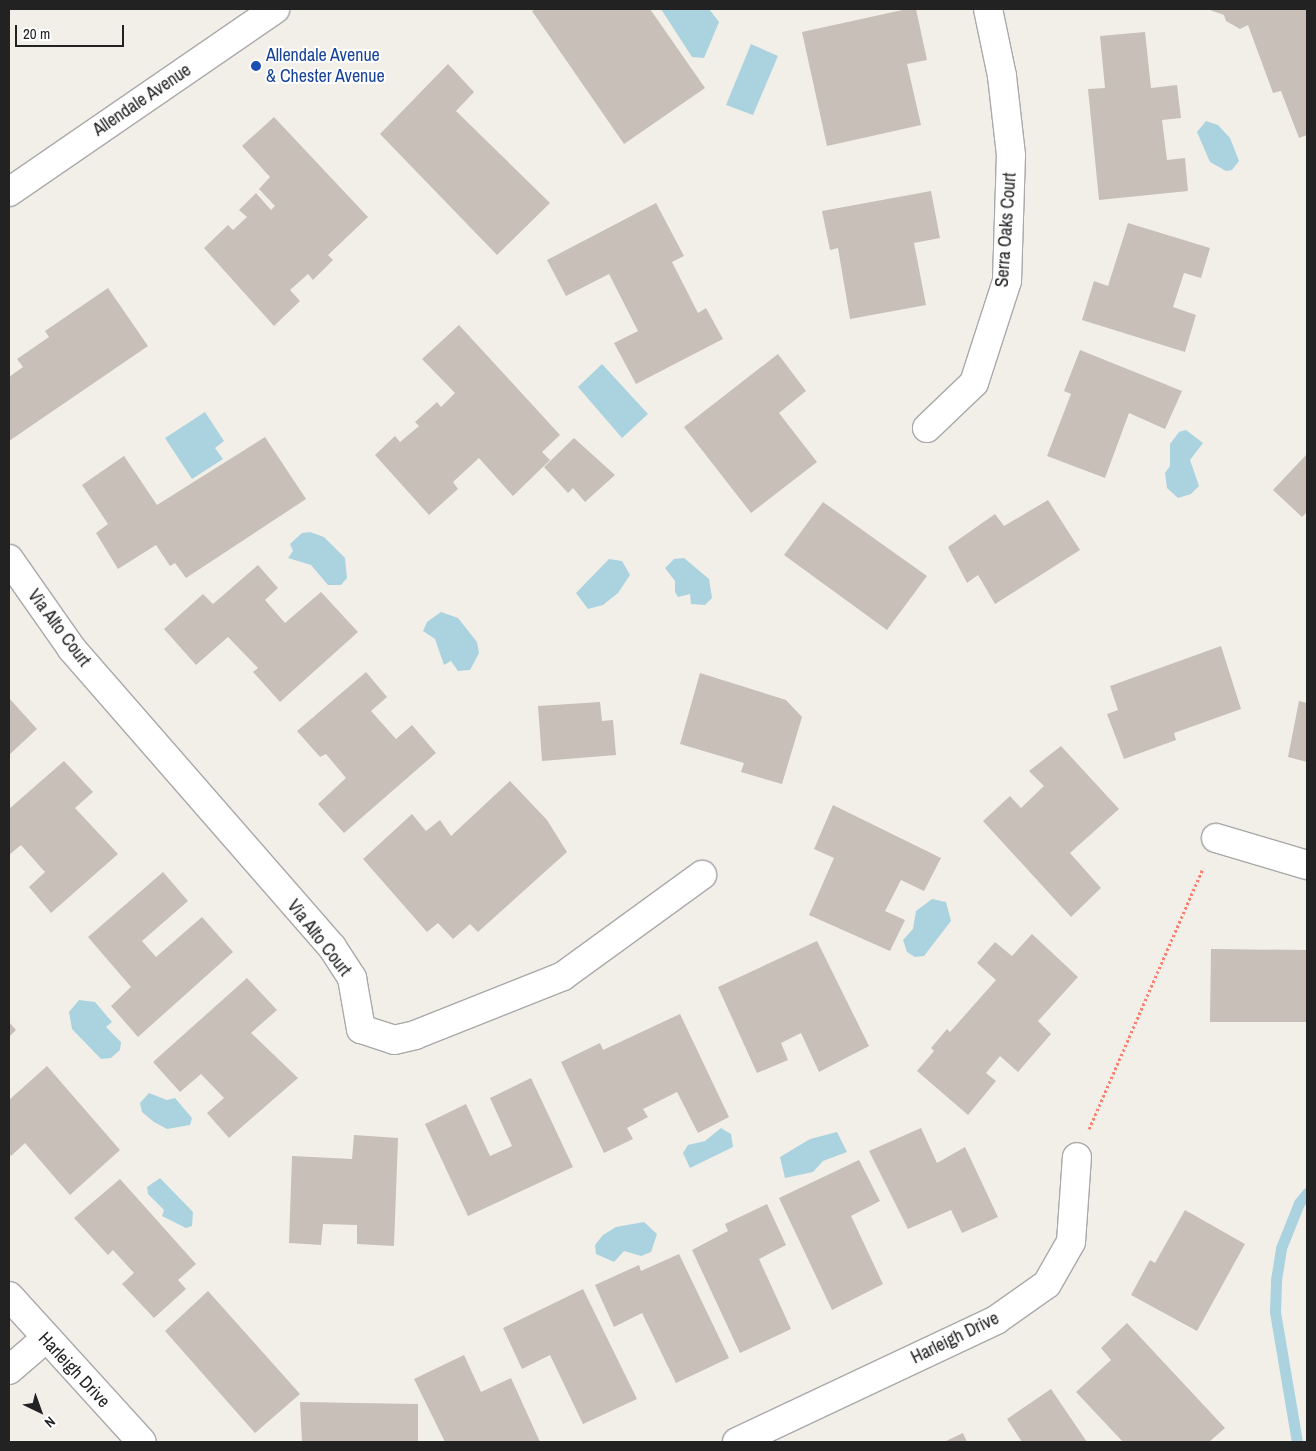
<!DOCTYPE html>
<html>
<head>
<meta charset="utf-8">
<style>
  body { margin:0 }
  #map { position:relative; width:1316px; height:1451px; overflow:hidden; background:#f2efe9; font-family:"Archivo Narrow",sans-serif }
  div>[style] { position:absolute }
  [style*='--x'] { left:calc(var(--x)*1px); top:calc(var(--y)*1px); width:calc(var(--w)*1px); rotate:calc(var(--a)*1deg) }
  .water>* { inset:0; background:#aad3df }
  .stream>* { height:11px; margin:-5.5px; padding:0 5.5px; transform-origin:5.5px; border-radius:5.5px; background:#aad3df }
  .building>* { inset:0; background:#c7bfb8 }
  .path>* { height:3px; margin-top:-1.5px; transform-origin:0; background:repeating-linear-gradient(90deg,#fa8072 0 2.5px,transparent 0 5px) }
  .roads { filter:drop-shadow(1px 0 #a9a9a9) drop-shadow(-1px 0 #a9a9a9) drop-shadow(0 1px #a9a9a9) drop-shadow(0 -1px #a9a9a9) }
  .minor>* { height:28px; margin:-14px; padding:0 14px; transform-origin:14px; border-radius:14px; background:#fff }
  .dots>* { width:14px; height:14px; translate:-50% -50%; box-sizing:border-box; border:2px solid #fff; border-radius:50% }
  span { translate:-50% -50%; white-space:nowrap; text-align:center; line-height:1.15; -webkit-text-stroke:4px #fff; paint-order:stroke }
  .transit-label { font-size:18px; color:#164399 }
  .left { translate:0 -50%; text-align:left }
  .street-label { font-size:18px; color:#222 }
  .frame { position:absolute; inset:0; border:10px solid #222; pointer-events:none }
  .north { position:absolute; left:15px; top:1386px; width:50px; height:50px; -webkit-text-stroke:4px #fff; paint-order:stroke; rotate:138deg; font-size:14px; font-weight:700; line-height:20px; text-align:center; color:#222 }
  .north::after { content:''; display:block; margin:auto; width:18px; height:22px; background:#222; clip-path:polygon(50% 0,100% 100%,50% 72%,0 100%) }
  .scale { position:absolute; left:15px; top:25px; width:109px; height:22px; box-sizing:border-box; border:2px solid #222; border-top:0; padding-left:6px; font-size:15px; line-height:18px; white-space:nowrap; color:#222; -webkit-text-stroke:4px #fff; paint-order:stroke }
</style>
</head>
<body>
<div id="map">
  <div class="water">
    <div style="clip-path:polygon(661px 9px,709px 9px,719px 22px,704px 58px,692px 57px)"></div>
    <div style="clip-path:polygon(751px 44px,778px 56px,753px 115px,726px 105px)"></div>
    <div style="clip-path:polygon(1206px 121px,1218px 125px,1230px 138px,1239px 161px,1232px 170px,1226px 171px,1210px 162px,1197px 132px)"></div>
    <div style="clip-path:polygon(602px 364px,648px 414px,622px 438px,578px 387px)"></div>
    <div style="clip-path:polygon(205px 412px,224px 441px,215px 448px,223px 459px,192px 479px,165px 438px)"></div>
    <div style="clip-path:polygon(1186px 430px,1203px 443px,1190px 460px,1199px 486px,1191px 494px,1178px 498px,1167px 488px,1165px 473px,1170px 466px,1170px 444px,1179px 432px)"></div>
    <div style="clip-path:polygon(310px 532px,324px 537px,345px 558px,347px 578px,341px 585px,328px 585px,311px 565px,288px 558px,293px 551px,290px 544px,302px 533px)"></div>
    <div style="clip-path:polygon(684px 558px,709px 579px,712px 598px,705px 605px,691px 604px,690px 594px,678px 597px,675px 592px,675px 581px,665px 568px,674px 559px)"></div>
    <div style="clip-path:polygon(609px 559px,622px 561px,630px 575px,618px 593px,603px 605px,588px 609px,576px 593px)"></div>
    <div style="clip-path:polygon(441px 612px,458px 618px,477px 642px,479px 653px,470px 670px,458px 671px,451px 661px,444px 665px,435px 639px,423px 631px,427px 622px)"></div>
    <div style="clip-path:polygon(932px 899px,946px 902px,951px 921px,924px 956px,915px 957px,907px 952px,903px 940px,913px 929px,916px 911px)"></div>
    <div style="clip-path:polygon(79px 1000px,95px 1002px,112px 1022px,106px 1027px,121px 1042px,120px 1050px,111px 1058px,101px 1059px,72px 1029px,69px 1012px)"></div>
    <div style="clip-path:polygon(149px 1093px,167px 1100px,175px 1098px,192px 1118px,190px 1125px,167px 1129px,154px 1122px,142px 1112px,140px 1103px)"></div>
    <div style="clip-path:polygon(721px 1128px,731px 1134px,733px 1147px,690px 1168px,683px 1153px,688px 1145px,705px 1141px)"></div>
    <div style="clip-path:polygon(837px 1132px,847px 1152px,823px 1161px,813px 1172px,785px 1178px,780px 1157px,810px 1139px)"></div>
    <div style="clip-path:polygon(160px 1178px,193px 1212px,192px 1226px,186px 1228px,162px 1216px,164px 1210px,148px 1194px,147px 1187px)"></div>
    <div style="clip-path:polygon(644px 1222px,657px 1234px,651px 1252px,641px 1256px,624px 1251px,614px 1262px,596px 1254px,595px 1245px,603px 1235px,616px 1227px)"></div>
  </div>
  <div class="stream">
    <div style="--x:1297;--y:1442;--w:132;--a:-99.6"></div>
    <div style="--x:1275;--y:1312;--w:32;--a:-88"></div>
    <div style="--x:1276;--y:1280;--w:32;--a:-81"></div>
    <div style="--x:1281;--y:1248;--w:48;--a:-68.2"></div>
    <div style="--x:1299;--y:1203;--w:13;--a:-51"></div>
  </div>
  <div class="building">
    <div style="clip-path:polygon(536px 9px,650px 9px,705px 88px,624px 144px,532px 11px)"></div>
    <div style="clip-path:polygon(907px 9px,916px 9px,927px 60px,907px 64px,921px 125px,827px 146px,802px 32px)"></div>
    <div style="clip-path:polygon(1207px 9px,1307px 9px,1307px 135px,1299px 138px,1281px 91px,1273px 93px,1248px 25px,1240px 29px,1226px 21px,1224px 15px)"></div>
    <div style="clip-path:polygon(1145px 32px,1151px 88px,1177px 85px,1181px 118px,1162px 120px,1167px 160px,1185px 158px,1188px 191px,1099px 200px,1088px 89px,1105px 88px,1100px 36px)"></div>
    <div style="clip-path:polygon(448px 64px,474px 92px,456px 111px,550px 203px,497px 255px,380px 134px)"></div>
    <div style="clip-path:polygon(274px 117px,368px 217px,328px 255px,333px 260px,313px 280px,308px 274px,290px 290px,300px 301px,274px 326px,204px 248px,228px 225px,233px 230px,247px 217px,239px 210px,256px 193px,271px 210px,275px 206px,259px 189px,270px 177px,242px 146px)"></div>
    <div style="clip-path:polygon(931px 191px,940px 238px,914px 243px,926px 305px,850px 319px,838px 248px,830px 250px,822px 211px)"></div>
    <div style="clip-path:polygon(656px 203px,684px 256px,672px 262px,698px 313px,706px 308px,723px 339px,636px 384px,614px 343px,638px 331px,609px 274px,566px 296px,547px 260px)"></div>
    <div style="clip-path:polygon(1128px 223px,1210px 248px,1201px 278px,1184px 273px,1173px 307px,1196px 315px,1185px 352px,1082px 320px,1094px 281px,1108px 286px)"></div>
    <div style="clip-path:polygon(108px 288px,148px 346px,9px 441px,9px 377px,23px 367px,17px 359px,49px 337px,45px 331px)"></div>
    <div style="clip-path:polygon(459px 325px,560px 435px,542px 452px,550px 460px,513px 496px,479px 458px,453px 482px,458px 489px,429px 515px,375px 455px,395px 436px,400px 442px,419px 426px,415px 422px,437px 402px,441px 407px,455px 393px,422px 359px)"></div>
    <div style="clip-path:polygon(1080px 350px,1182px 391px,1165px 429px,1129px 413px,1105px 478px,1047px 456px,1071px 394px,1064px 391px)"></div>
    <div style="clip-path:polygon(778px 354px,806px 391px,779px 413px,817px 462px,751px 513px,684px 427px)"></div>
    <div style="clip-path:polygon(265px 437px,306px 499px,186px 578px,175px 563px,170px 566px,156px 545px,118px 569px,96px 533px,108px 524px,82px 485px,124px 456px,157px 505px)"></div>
    <div style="clip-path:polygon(574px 438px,615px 475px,585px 502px,573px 488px,568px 493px,544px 467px)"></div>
    <div style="clip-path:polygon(1307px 454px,1307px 512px,1302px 517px,1273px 490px)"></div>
    <div style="clip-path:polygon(1048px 500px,1080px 550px,995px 604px,978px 575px,967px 583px,948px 547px,995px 514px,1004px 526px)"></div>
    <div style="clip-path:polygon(823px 502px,927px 576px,887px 630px,784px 555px)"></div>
    <div style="clip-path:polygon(258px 565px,278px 588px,265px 600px,285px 623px,321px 592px,358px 632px,280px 702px,253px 672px,258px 668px,228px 637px,196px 665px,164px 629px,203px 594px,213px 604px)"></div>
    <div style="clip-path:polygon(1221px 646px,1241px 709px,1174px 733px,1176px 740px,1124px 759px,1107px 714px,1118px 710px,1110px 686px)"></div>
    <div style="clip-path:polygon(366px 672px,387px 697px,371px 711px,396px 739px,412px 725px,436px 753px,344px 833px,318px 804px,346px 778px,326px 754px,320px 757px,297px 731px)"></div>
    <div style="clip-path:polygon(700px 673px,786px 700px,802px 717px,782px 784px,741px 772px,744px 763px,680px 744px)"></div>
    <div style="clip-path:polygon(9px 698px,37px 729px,9px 755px)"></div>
    <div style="clip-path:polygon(1299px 701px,1307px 703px,1307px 762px,1288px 757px)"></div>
    <div style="clip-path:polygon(600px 702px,602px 721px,613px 720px,616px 755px,542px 761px,538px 706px)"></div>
    <div style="clip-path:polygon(1061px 746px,1119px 809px,1070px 853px,1101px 888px,1071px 917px,983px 821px,1010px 796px,1021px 808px,1044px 786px,1029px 771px)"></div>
    <div style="clip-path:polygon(64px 761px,93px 792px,75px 808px,118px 854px,51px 913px,29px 887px,45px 872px,21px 845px,9px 855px,9px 809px)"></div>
    <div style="clip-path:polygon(510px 781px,547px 820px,567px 852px,478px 932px,470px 924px,453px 939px,438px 923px,427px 932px,363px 859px,412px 814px,426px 831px,440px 820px,451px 836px)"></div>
    <div style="clip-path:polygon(833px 805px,941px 858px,924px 891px,901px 880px,885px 911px,905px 920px,890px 951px,809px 915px,834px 858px,814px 849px)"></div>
    <div style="clip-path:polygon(163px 872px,188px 901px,142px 941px,156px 957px,202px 917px,233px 952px,138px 1037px,111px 1006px,131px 987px,88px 937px)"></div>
    <div style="clip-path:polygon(1032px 934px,1078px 977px,1038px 1021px,1051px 1034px,1018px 1072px,1000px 1056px,986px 1073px,996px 1081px,968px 1115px,917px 1071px,934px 1051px,931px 1048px,947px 1029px,950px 1032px,996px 980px,977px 963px,995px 942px,1012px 956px)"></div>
    <div style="clip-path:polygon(817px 941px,869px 1046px,819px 1072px,801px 1033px,781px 1043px,788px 1060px,757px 1073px,718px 987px)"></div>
    <div style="clip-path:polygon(1211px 949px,1307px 950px,1307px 1022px,1210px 1022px)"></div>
    <div style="clip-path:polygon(247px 978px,277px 1010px,251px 1033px,298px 1078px,229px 1138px,207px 1113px,224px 1098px,201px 1074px,180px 1092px,153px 1062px)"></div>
    <div style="clip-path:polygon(680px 1014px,729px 1117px,698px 1133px,677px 1092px,643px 1109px,648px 1117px,627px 1128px,633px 1139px,604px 1153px,561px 1062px,600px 1043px,603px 1050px)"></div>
    <div style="clip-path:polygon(9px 1022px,16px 1030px,9px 1037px)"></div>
    <div style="clip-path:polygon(47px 1066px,120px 1150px,70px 1195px,25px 1143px,11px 1156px,9px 1153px,9px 1100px)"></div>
    <div style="clip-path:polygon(531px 1078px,573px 1167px,468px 1216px,425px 1124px,466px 1104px,490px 1156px,512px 1146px,490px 1098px)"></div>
    <div style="clip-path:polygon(921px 1128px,937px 1163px,965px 1147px,998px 1217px,962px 1233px,951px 1210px,908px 1229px,869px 1151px)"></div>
    <div style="clip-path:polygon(354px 1135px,398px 1138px,394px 1246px,357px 1244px,357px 1225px,323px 1224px,321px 1245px,289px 1243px,292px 1156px,352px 1159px)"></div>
    <div style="clip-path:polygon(859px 1160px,880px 1201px,851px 1216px,883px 1284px,832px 1310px,779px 1198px)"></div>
    <div style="clip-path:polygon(120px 1179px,196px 1264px,178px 1280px,186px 1289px,154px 1318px,122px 1284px,134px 1273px,113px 1250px,108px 1255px,74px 1218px)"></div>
    <div style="clip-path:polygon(767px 1204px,786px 1245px,759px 1259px,791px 1329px,740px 1353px,692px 1250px,728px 1231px,725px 1224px)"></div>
    <div style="clip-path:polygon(1185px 1210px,1245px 1244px,1197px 1331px,1131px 1295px,1150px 1260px,1155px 1263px)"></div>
    <div style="clip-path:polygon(679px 1254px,729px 1358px,676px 1383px,642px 1313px,614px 1327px,595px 1285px,639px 1265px,641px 1271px)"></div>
    <div style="clip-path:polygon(583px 1289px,637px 1399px,583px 1424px,550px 1355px,522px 1369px,503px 1328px)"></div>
    <div style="clip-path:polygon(208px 1291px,300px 1394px,255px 1433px,165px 1331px)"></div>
    <div style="clip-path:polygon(1127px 1323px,1225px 1428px,1209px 1442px,1123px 1442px,1076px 1392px,1111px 1360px,1101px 1348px)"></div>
    <div style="clip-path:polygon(464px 1355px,481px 1392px,511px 1378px,540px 1442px,445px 1442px,414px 1379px)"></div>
    <div style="clip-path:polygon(1051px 1389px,1087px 1442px,1022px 1442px,1007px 1419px)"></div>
    <div style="clip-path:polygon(300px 1402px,418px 1404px,418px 1442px,302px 1442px)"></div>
    <div style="clip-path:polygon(963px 1433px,967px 1442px,944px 1442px)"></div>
  </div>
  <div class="path">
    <div style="--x:1089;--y:1129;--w:285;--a:-66.4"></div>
  </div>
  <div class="roads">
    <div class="minor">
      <div style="--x:9;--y:192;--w:323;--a:-34.5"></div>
      <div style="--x:927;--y:428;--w:65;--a:-43.8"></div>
      <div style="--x:974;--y:383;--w:107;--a:-72.1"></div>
      <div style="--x:1007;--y:281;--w:126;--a:-88.2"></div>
      <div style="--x:1011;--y:155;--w:80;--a:-96.5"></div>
      <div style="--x:1002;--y:76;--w:68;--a:-101.8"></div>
      <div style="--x:9;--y:559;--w:110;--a:55"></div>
      <div style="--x:72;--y:649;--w:395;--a:48.9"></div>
      <div style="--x:332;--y:947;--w:37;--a:57"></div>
      <div style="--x:352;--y:978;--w:52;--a:80"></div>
      <div style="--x:361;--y:1029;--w:35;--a:18"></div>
      <div style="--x:394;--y:1040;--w:22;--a:-13"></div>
      <div style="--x:415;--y:1035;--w:159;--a:-21.7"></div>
      <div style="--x:563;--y:976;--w:172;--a:-36"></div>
      <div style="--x:1216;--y:838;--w:95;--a:16.5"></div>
      <div style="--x:9;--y:1296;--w:197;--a:47.7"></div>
      <div style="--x:9;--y:1370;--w:48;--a:-40.7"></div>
      <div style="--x:737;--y:1442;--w:286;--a:-25.2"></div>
      <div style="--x:996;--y:1320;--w:62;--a:-35.2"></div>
      <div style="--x:1047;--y:1284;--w:48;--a:-60.3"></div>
      <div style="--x:1071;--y:1242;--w:85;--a:-86"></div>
    </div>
  </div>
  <div class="dots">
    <div style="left:256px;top:66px;background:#1a4fb4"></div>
  </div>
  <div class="transit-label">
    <span class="left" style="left:266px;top:66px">Allendale Avenue<br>&amp; Chester Avenue</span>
  </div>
  <div class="street-label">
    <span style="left:142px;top:100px;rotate:-34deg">Allendale Avenue</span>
    <span style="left:1006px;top:230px;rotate:-86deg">Serra Oaks Court</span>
    <span style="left:59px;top:628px;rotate:53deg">Via Alto Court</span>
    <span style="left:319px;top:938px;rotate:52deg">Via Alto Court</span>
    <span style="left:955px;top:1338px;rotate:-26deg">Harleigh Drive</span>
    <span style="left:74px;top:1370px;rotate:47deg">Harleigh Drive</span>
  </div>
  <div class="frame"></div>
  <div class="north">N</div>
  <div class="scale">20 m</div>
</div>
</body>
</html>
